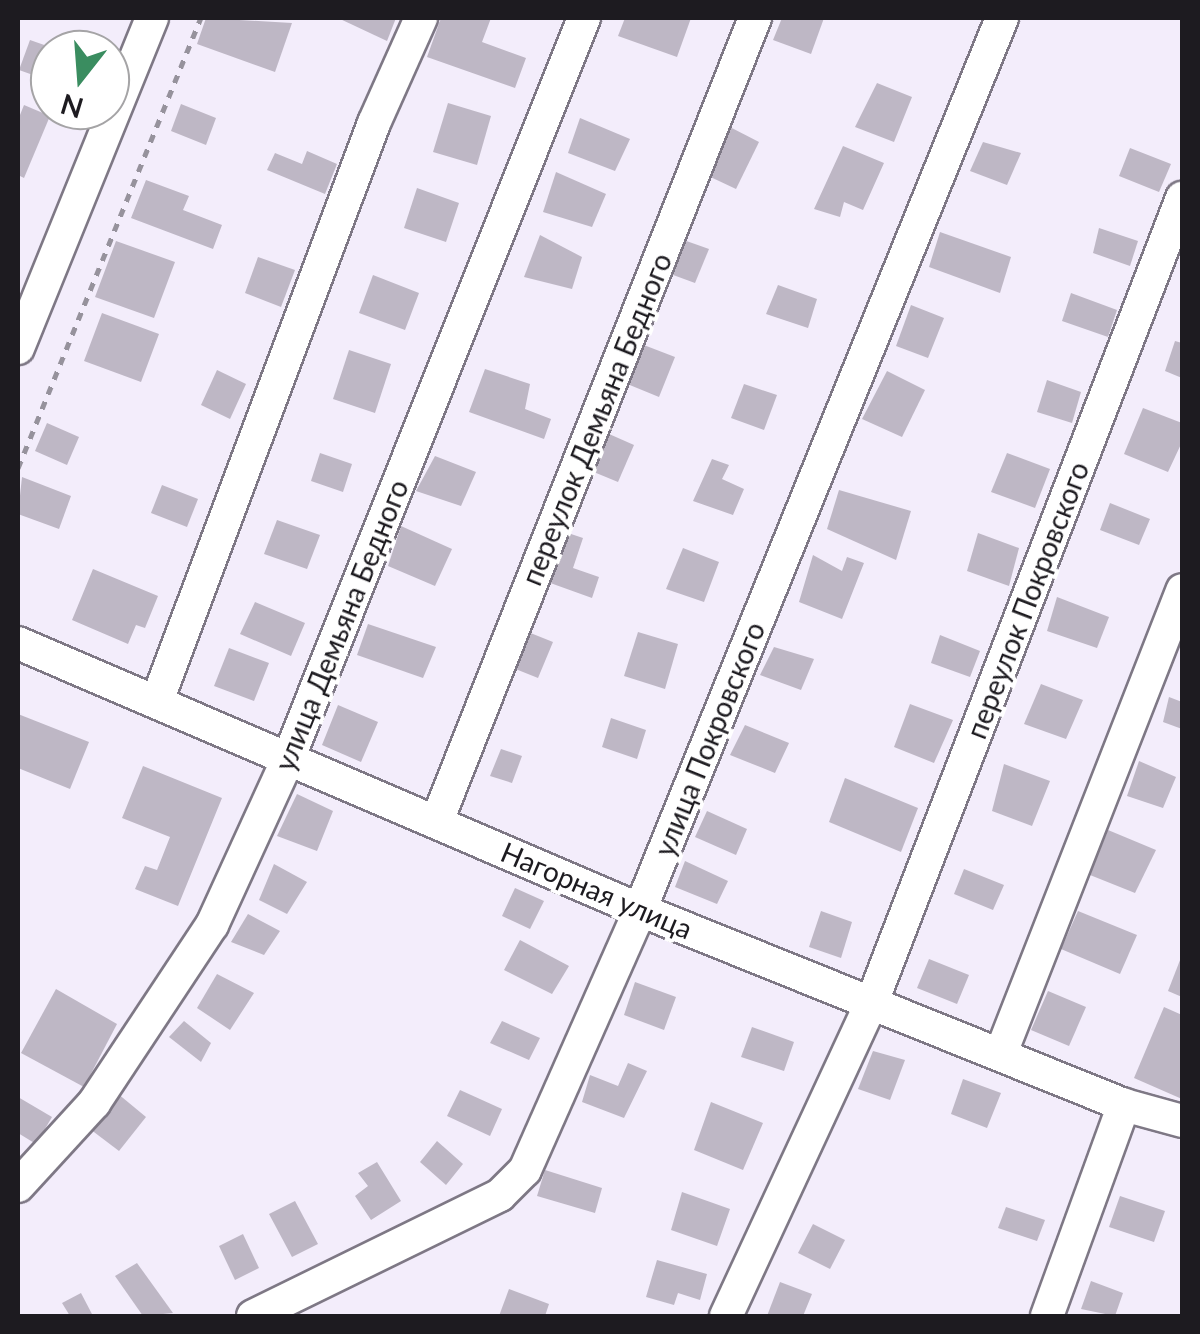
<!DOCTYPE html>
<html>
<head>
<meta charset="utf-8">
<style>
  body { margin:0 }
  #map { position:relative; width:1200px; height:1334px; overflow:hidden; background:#f3edfb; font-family:Lato,sans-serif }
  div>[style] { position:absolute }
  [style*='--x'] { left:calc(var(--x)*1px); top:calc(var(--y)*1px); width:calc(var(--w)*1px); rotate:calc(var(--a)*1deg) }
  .building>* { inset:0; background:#beb7c5 }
  .path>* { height:5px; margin-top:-2.5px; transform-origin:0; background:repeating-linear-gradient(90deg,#96929c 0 8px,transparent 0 16px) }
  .roads { filter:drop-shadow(2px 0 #7e7885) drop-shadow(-2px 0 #7e7885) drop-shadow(0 2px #7e7885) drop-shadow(0 -2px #7e7885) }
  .minor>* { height:32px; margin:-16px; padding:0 16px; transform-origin:16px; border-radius:16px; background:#fff }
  span { translate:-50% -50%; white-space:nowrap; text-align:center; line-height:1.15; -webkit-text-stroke:8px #fff; paint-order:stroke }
  .street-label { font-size:28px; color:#1d1b20 }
  .frame { position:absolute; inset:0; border:20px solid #1d1b20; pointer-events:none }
  .north { position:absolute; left:30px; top:30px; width:100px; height:100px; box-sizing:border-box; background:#fff; border:2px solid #a5a4a6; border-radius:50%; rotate:197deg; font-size:28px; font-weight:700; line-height:40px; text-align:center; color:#1d1b20 }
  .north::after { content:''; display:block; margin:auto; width:35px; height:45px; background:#3a8d60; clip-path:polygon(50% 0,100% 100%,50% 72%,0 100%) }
</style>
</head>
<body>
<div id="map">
  <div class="building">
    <div style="clip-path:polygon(206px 18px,292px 23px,275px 72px,197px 44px)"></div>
    <div style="clip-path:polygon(338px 18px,396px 18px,387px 41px)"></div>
    <div style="clip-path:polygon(441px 18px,491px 18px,482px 42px,526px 58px,515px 88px,427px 57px)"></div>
    <div style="clip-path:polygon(625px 18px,691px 18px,677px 57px,618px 36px)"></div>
    <div style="clip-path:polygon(782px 18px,824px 18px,811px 54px,773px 40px)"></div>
    <div style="clip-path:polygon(30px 40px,50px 47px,50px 81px,19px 70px)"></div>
    <div style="clip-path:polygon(877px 83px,912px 97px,894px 142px,855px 127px)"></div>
    <div style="clip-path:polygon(448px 103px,491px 116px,477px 165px,433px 152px)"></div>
    <div style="clip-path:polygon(181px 104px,216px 118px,206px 145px,171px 131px)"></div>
    <div style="clip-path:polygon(24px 105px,50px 116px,24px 178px,18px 175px,18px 120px)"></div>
    <div style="clip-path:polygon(580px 118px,630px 139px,615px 171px,568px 153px)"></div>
    <div style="clip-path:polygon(726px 125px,759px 142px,736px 189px,702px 173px)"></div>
    <div style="clip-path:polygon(983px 142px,1021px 153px,1007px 185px,970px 171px)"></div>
    <div style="clip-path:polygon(843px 146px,884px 163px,863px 210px,844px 202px,840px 217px,814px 209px)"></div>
    <div style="clip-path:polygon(1130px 148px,1171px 164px,1159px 192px,1119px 176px)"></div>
    <div style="clip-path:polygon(307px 151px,337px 164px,325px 194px,267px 170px,275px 153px,302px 164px)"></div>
    <div style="clip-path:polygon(556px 172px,606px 194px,592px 227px,543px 212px)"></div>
    <div style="clip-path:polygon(146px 180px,189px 196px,183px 210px,222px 225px,213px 249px,131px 218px)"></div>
    <div style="clip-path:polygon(417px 188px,459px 203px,446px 242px,404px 228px)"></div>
    <div style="clip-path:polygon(1099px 228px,1138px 241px,1130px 266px,1093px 253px)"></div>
    <div style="clip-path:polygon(940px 232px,1011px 257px,1000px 293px,929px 267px)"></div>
    <div style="clip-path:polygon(540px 235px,582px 257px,572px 289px,524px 277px)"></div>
    <div style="clip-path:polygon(678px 238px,709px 249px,695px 283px,665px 272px)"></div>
    <div style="clip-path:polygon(116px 241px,175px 262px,154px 318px,95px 297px)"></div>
    <div style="clip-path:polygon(258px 257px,295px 270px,281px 307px,245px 293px)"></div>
    <div style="clip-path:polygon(373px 275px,419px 293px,405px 330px,359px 313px)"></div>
    <div style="clip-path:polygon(778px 285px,817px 299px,808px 328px,766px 314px)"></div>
    <div style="clip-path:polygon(1071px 293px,1117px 310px,1108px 337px,1062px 321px)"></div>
    <div style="clip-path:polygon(911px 305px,944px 318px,928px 358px,896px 346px)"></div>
    <div style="clip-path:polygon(102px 313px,159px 334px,141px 382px,84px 361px)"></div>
    <div style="clip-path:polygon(1175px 341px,1182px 343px,1182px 378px,1165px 371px)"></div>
    <div style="clip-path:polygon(636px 342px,675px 357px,659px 397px,620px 381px)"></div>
    <div style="clip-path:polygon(349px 350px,391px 364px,375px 413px,333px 399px)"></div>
    <div style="clip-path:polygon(485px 369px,530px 384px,525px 409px,551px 419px,544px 439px,469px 412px)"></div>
    <div style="clip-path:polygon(217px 370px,246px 384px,230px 419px,201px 405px)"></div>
    <div style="clip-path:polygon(887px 371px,925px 390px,902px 437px,862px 419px)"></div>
    <div style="clip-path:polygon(1047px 380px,1081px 392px,1072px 423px,1037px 412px)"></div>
    <div style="clip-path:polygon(744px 384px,777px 395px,764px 430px,731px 418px)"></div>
    <div style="clip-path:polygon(1143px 408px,1182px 423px,1182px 442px,1168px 472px,1124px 454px)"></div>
    <div style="clip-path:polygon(47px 423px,79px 437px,67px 465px,35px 451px)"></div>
    <div style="clip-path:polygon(600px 430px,634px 445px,618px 482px,584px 468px)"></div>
    <div style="clip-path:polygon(320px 453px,352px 464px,343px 492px,311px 481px)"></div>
    <div style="clip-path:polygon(1007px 453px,1050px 469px,1035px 508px,991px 492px)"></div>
    <div style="clip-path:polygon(435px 456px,476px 472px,461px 506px,416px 491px)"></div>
    <div style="clip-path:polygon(712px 459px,729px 465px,722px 479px,744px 489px,733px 515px,693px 501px)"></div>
    <div style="clip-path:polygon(22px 477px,71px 496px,59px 529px,18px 514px)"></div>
    <div style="clip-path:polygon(162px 485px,198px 499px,187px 527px,151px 513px)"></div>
    <div style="clip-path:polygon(839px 490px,911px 511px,896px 560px,827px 529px)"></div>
    <div style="clip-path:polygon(1110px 503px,1150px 519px,1139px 545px,1100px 530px)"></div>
    <div style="clip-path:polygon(277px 520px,320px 535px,307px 569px,264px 554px)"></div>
    <div style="clip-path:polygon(401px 526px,452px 549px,435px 586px,388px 566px)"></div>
    <div style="clip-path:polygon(559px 530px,583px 538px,573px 568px,599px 577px,592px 598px,542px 580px)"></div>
    <div style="clip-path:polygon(978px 533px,1019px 548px,1009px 586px,967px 571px)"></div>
    <div style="clip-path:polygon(683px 548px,719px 562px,704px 602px,666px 589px)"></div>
    <div style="clip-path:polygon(813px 555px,842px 571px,847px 557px,864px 563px,842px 619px,799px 602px)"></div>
    <div style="clip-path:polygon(93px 569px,158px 596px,145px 628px,136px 625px,128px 644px,72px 620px)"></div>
    <div style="clip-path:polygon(1057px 597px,1109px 617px,1097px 648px,1047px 631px)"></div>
    <div style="clip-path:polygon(255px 602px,305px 623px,291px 656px,240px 634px)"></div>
    <div style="clip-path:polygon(368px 624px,436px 647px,423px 678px,357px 655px)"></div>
    <div style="clip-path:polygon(523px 630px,553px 642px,538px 678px,508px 666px)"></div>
    <div style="clip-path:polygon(638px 632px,678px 644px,665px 689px,624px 676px)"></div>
    <div style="clip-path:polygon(940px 635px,980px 651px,970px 677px,931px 663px)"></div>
    <div style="clip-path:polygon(774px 647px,814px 659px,801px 690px,760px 675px)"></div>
    <div style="clip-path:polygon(229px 648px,269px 663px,254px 701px,214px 686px)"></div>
    <div style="clip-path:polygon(1041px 684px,1083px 700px,1066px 739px,1024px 724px)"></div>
    <div style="clip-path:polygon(1169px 697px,1182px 702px,1182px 729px,1163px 722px)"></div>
    <div style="clip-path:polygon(910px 704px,953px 720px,934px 763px,894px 747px)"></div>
    <div style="clip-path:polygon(338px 705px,378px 722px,361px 762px,322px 745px)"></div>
    <div style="clip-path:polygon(18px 714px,89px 742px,70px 789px,18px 768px)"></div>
    <div style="clip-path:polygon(611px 718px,646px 730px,637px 759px,602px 747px)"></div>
    <div style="clip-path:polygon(745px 725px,789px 743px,775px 773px,730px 755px)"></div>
    <div style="clip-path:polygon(501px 749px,522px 756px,512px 783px,490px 776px)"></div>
    <div style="clip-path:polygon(1139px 761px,1176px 777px,1163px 808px,1127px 796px)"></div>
    <div style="clip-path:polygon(1004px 764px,1050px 781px,1032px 826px,992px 811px)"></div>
    <div style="clip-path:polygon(143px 766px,222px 798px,178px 906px,135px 889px,145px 866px,157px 870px,170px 837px,122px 818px)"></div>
    <div style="clip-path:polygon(845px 778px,918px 808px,901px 852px,829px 822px)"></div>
    <div style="clip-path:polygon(297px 794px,333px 811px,317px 851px,277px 836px)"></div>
    <div style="clip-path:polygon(707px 811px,747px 829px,736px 855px,695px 837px)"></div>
    <div style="clip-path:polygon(1108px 830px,1156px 850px,1135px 893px,1090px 875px)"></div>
    <div style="clip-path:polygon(685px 861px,728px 881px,717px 904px,675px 887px)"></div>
    <div style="clip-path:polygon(274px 864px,307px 882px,287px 914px,259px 900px)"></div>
    <div style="clip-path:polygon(964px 869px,1004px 885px,993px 910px,954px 894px)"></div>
    <div style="clip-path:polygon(515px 888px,544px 901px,530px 929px,502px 916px)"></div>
    <div style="clip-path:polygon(821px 911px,852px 922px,841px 958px,809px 947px)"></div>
    <div style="clip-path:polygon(1078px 911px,1137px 935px,1120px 974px,1061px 949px)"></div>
    <div style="clip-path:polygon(248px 914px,280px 931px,264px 955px,231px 942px)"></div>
    <div style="clip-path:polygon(520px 940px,569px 966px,552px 994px,504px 970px)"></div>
    <div style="clip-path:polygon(1182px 955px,1182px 997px,1168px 991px)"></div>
    <div style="clip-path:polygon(929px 959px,969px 975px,957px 1004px,917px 988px)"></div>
    <div style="clip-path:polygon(217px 974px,254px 993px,230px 1030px,197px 1008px)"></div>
    <div style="clip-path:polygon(635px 982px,676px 997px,664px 1030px,624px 1015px)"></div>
    <div style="clip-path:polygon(56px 989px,117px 1024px,84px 1087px,21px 1053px)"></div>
    <div style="clip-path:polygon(1048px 991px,1086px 1007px,1069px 1046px,1031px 1030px)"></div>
    <div style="clip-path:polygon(1164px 1007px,1182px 1015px,1182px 1099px,1134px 1078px)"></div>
    <div style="clip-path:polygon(184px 1021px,211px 1043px,201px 1062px,169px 1037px)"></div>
    <div style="clip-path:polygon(502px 1021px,540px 1038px,529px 1060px,490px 1043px)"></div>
    <div style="clip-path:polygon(752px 1027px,794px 1042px,784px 1071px,741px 1057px)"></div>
    <div style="clip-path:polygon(873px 1051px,905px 1060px,890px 1100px,858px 1089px)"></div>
    <div style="clip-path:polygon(628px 1063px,647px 1071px,624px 1118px,582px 1102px,590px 1075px,618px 1086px)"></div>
    <div style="clip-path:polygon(963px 1079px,1001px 1093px,987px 1128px,951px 1114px)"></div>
    <div style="clip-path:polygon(460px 1090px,502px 1109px,490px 1136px,447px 1116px)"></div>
    <div style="clip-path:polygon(117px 1093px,146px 1117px,119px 1151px,86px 1126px)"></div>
    <div style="clip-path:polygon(18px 1097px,52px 1117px,36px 1144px,18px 1133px)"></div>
    <div style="clip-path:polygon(711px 1102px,763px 1123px,743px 1170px,694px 1150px)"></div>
    <div style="clip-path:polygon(437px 1141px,463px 1164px,446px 1185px,420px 1162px)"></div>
    <div style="clip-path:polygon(377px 1162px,401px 1201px,371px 1220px,355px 1196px,368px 1186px,358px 1173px)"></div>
    <div style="clip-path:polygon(545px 1170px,602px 1188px,595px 1213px,537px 1196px)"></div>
    <div style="clip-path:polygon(682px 1192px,730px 1209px,717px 1246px,671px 1230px)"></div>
    <div style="clip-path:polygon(1120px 1196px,1165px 1211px,1154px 1242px,1109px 1227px)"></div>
    <div style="clip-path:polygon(295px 1201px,318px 1244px,292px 1257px,269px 1214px)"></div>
    <div style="clip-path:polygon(1006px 1207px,1045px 1220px,1037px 1241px,998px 1228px)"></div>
    <div style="clip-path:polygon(813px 1224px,845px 1240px,830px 1269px,798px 1253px)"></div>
    <div style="clip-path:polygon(243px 1234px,259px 1268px,235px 1280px,219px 1246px)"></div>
    <div style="clip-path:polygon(657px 1260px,707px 1274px,700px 1300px,678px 1293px,674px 1305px,646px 1297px)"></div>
    <div style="clip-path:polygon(137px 1263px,173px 1313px,143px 1316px,115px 1276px)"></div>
    <div style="clip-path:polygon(1091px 1281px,1123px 1293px,1115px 1316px,1081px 1309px)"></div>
    <div style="clip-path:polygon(780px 1282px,812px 1294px,803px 1316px,767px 1316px)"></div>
    <div style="clip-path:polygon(509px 1289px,549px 1304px,545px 1316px,499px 1316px)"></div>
    <div style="clip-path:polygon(81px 1293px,93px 1316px,70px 1316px,62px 1303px)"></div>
  </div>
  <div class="path">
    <div style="--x:18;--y:468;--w:486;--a:-67.9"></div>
  </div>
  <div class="roads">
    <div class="minor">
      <div style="--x:18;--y:348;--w:356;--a:-67.9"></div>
      <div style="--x:18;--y:643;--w:677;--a:23.23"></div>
      <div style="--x:640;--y:910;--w:522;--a:21.94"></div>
      <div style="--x:1124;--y:1105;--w:60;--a:15.4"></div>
      <div style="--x:157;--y:701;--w:617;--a:-69.42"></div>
      <div style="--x:374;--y:123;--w:115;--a:-65.9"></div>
      <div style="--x:437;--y:821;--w:864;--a:-68.4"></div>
      <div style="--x:1001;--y:1053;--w:497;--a:-68.6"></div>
      <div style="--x:18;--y:1186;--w:113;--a:-47.5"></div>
      <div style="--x:94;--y:1103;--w:214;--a:-56.5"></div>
      <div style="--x:212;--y:925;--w:185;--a:-65.4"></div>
      <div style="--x:289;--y:757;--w:796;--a:-68.24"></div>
      <div style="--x:253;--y:1316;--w:275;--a:-26.1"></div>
      <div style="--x:500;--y:1195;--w:35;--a:-45"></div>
      <div style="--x:525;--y:1170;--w:284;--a:-66.1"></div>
      <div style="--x:640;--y:910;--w:963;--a:-67.91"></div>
      <div style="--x:726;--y:1316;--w:346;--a:-65.1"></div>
      <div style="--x:872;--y:1002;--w:862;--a:-68.91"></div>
      <div style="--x:1047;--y:1316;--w:225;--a:-70"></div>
    </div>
  </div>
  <div class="street-label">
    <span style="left:596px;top:419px;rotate:-68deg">переулок Демьяна Бедного</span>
    <span style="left:1027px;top:600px;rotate:-69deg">переулок Покровского</span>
    <span style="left:341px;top:625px;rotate:-68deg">улица Демьяна Бедного</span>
    <span style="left:709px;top:739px;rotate:-68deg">улица Покровского</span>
    <span style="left:597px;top:890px;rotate:23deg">Нагорная улица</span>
  </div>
  <div class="frame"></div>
  <div class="north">N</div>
</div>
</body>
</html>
